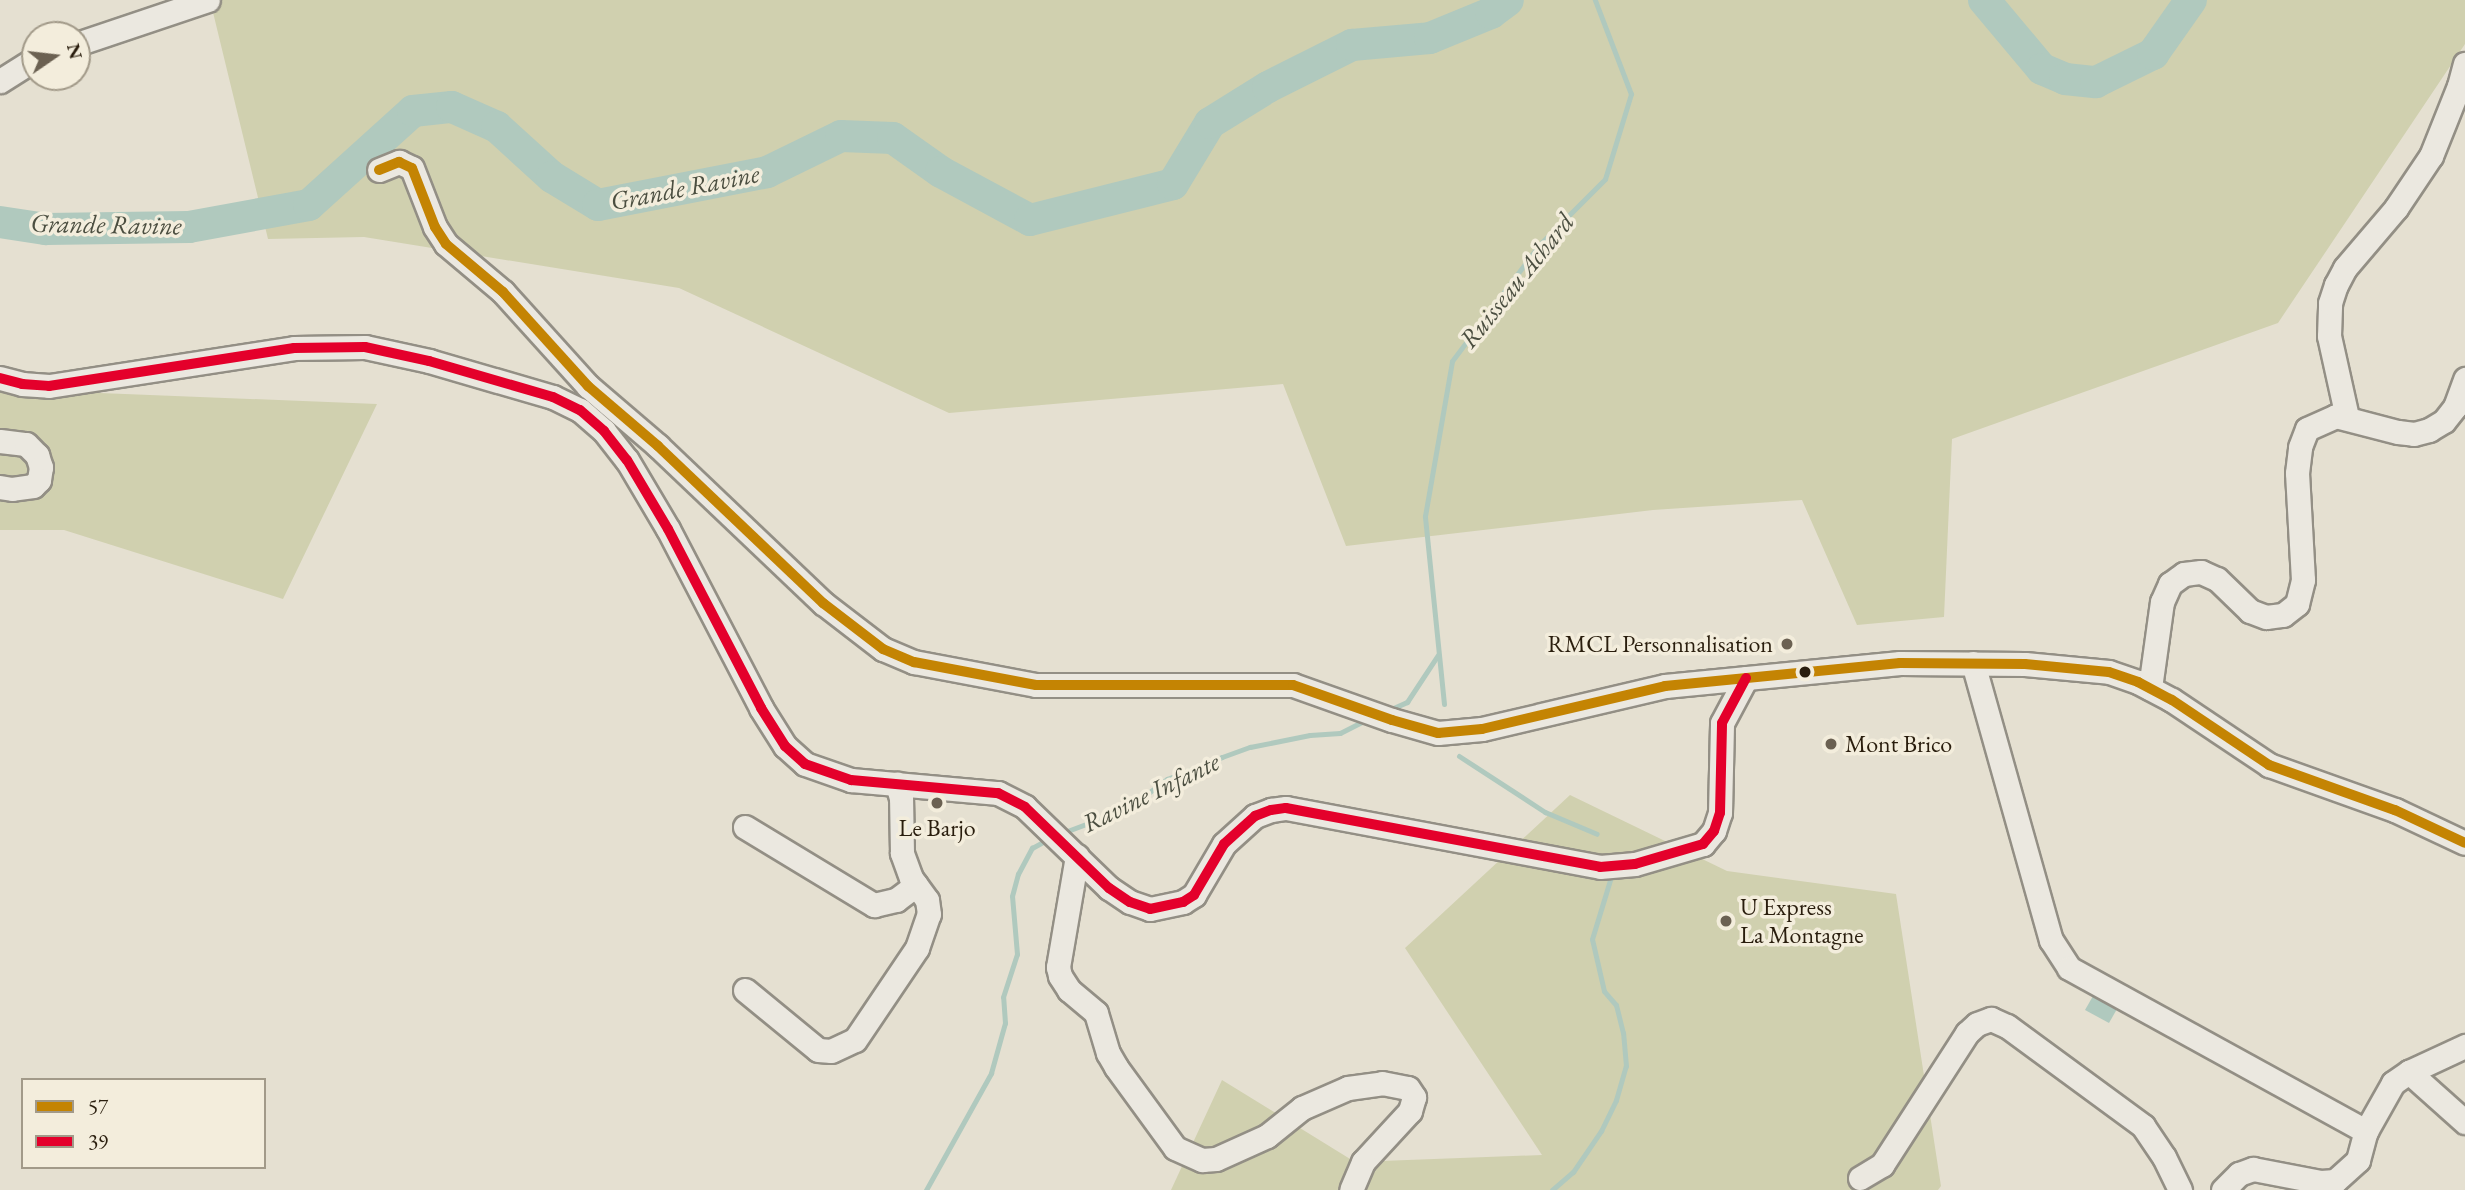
<!DOCTYPE html>
<html>
<head>
<meta charset="utf-8">
<style>
  body { margin:0 }
  #map { position:relative; width:2465px; height:1190px; overflow:hidden; background:#e5e0d1; font-family:"EB Garamond",serif }
  div>[style] { position:absolute }
  [style*='--x'] { left:calc(var(--x)*1px); top:calc(var(--y)*1px); width:calc(var(--w)*1px); rotate:calc(var(--a)*1deg) }
  .green>* { inset:0; background:#d0d0af }
  .water>* { inset:0; background:#b0c9be }
  .stream>* { height:5px; margin:-2.5px; padding:0 2.5px; transform-origin:2.5px; border-radius:2.5px; background:#b0c9be }
  .river>* { height:32px; margin:-16px; padding:0 16px; transform-origin:16px; border-radius:16px; background:#b0c9be }
  .roads { filter:drop-shadow(2px 0 #938f85) drop-shadow(-2px 0 #938f85) drop-shadow(0 2px #938f85) drop-shadow(0 -2px #938f85) }
  .minor>* { height:23px; margin:-11.5px; padding:0 11.5px; transform-origin:11.5px; border-radius:11.5px; background:#ebe8e0 }
  .bus-1>* { height:10px; margin:-5px; padding:0 5px; transform-origin:5px; border-radius:5px; background:#c48403 }
  .bus-2>* { height:10px; margin:-5px; padding:0 5px; transform-origin:5px; border-radius:5px; background:#e4002b }
  .dots>* { width:19px; height:19px; translate:-50% -50%; box-sizing:border-box; border:4px solid #f3eddc; border-radius:50% }
  span { translate:-50% -50%; white-space:nowrap; text-align:center; line-height:1.15; -webkit-text-stroke:7px #f3eddc; paint-order:stroke }
  .poi-label { font-size:24px; color:#291d0d }
  .right { translate:-100% -50%; text-align:right }
  .left { translate:0 -50%; text-align:left }
  .water-label { font-size:26px; color:#4b4e40; font-style:italic }
  .legend { position:absolute; left:21px; top:1078px; width:245px; height:91px; box-sizing:border-box; background:#f3eddc; border:2px solid #a29a89; margin:0; padding:9px 12px; list-style:none; font-size:21px; color:#291d0d }
  .legend li { display:flex; align-items:center; gap:14px; height:35px }
  .legend b { width:35px; border:2px solid #a29a89 }
  .north { position:absolute; left:21px; top:21px; width:70px; height:70px; box-sizing:border-box; background:#f3eddc; border:2px solid #a29a89; border-radius:50%; rotate:76deg; font-size:19px; font-weight:700; line-height:28px; text-align:center; color:#291d0d }
  .north::after { content:''; display:block; margin:auto; width:24px; height:32px; background:#6b6152; clip-path:polygon(50% 0,100% 100%,50% 72%,0 100%) }
</style>
</head>
<body>
<div id="map">
  <div class="green">
    <div style="clip-path:polygon(210px 0,2465px 0,2465px 44px,2278px 323px,1952px 439px,1944px 617px,1857px 625px,1802px 500px,1653px 510px,1346px 546px,1283px 384px,949px 413px,679px 288px,364px 237px,268px 239px)"></div>
    <div style="clip-path:polygon(0 389px,377px 404px,283px 599px,64px 530px,0 530px)"></div>
    <div style="clip-path:polygon(1570px 795px,1727px 871px,1896px 894px,1941px 1186px,1938px 1190px,1171px 1190px,1222px 1080px,1355px 1162px,1542px 1155px,1405px 948px)"></div>
  </div>
  <div class="water">
    <div style="clip-path:polygon(2093px 996px,2117px 1009px,2109px 1023px,2085px 1010px)"></div>
  </div>
  <div class="stream">
    <div style="--x:1444;--y:704;--w:189;--a:-95.8"></div>
    <div style="--x:1425;--y:516;--w:157;--a:-80.1"></div>
    <div style="--x:1452;--y:361;--w:146;--a:-53.1"></div>
    <div style="--x:1540;--y:244;--w:92;--a:-45"></div>
    <div style="--x:1605;--y:179;--w:89;--a:-73"></div>
    <div style="--x:1631;--y:94;--w:101;--a:-111"></div>
    <div style="--x:1389;--y:710;--w:20;--a:-24"></div>
    <div style="--x:1407;--y:702;--w:56;--a:-56.6"></div>
    <div style="--x:1459;--y:756;--w:103;--a:33.1"></div>
    <div style="--x:1545;--y:812;--w:56;--a:22.9"></div>
    <div style="--x:1062;--y:833;--w:51;--a:-20.6"></div>
    <div style="--x:1110;--y:815;--w:33;--a:-27"></div>
    <div style="--x:1139;--y:800;--w:35;--a:-37"></div>
    <div style="--x:1167;--y:779;--w:59;--a:-21.8"></div>
    <div style="--x:1222;--y:757;--w:30;--a:-20"></div>
    <div style="--x:1250;--y:747;--w:61;--a:-11.3"></div>
    <div style="--x:1310;--y:735;--w:30;--a:-4"></div>
    <div style="--x:1340;--y:733;--w:31;--a:-27"></div>
    <div style="--x:926;--y:1190;--w:134;--a:-60.9"></div>
    <div style="--x:991;--y:1073;--w:52;--a:-74.4"></div>
    <div style="--x:1005;--y:1023;--w:26;--a:-94"></div>
    <div style="--x:1003;--y:997;--w:45;--a:-72"></div>
    <div style="--x:1017;--y:954;--w:58;--a:-94.9"></div>
    <div style="--x:1012;--y:896;--w:23;--a:-75"></div>
    <div style="--x:1018;--y:874;--w:30;--a:-62"></div>
    <div style="--x:1032;--y:848;--w:21;--a:-29"></div>
    <div style="--x:1552;--y:1190;--w:28;--a:-41"></div>
    <div style="--x:1573;--y:1172;--w:50;--a:-55.7"></div>
    <div style="--x:1601;--y:1131;--w:34;--a:-64"></div>
    <div style="--x:1616;--y:1100;--w:35;--a:-74"></div>
    <div style="--x:1626;--y:1066;--w:33;--a:-95"></div>
    <div style="--x:1623;--y:1033;--w:29;--a:-104"></div>
    <div style="--x:1616;--y:1005;--w:18;--a:-131"></div>
    <div style="--x:1604;--y:991;--w:53;--a:-103"></div>
    <div style="--x:1592;--y:939;--w:65;--a:-73"></div>
  </div>
  <div class="river">
    <div style="--x:1984;--y:0;--w:90;--a:50"></div>
    <div style="--x:2042;--y:69;--w:25;--a:23"></div>
    <div style="--x:2065;--y:79;--w:31;--a:6"></div>
    <div style="--x:2096;--y:82;--w:64;--a:-26.2"></div>
    <div style="--x:2153;--y:54;--w:66;--a:-54.9"></div>
    <div style="--x:0;--y:222;--w:47;--a:8.7"></div>
    <div style="--x:46;--y:229;--w:143;--a:-0.8"></div>
    <div style="--x:189;--y:227;--w:122;--a:-10.4"></div>
    <div style="--x:309;--y:205;--w:140;--a:-42.1"></div>
    <div style="--x:413;--y:111;--w:39;--a:-6"></div>
    <div style="--x:452;--y:107;--w:49;--a:24"></div>
    <div style="--x:497;--y:127;--w:74;--a:42.3"></div>
    <div style="--x:552;--y:177;--w:54;--a:31.3"></div>
    <div style="--x:598;--y:205;--w:172;--a:-11"></div>
    <div style="--x:767;--y:172;--w:82;--a:-25.9"></div>
    <div style="--x:841;--y:136;--w:52;--a:2.2"></div>
    <div style="--x:893;--y:138;--w:59;--a:35.3"></div>
    <div style="--x:941;--y:172;--w:101;--a:28.3"></div>
    <div style="--x:1030;--y:220;--w:147;--a:-14.1"></div>
    <div style="--x:1173;--y:184;--w:71;--a:-58.8"></div>
    <div style="--x:1210;--y:123;--w:68;--a:-31.8"></div>
    <div style="--x:1268;--y:87;--w:94;--a:-26.6"></div>
    <div style="--x:1352;--y:45;--w:78;--a:-5.1"></div>
    <div style="--x:1430;--y:38;--w:66;--a:-22.3"></div>
    <div style="--x:1491;--y:13;--w:21;--a:-37"></div>
  </div>
  <div class="roads">
    <div class="minor">
      <div style="--x:77;--y:44;--w:138;--a:-18.6"></div>
      <div style="--x:0;--y:81;--w:41;--a:-32.2"></div>
      <div style="--x:379;--y:170;--w:22;--a:-22"></div>
      <div style="--x:399;--y:162;--w:14;--a:25"></div>
      <div style="--x:412;--y:168;--w:63;--a:68.7"></div>
      <div style="--x:435;--y:227;--w:20;--a:57"></div>
      <div style="--x:446;--y:244;--w:75;--a:40.1"></div>
      <div style="--x:503;--y:292;--w:127;--a:47.9"></div>
      <div style="--x:588;--y:386;--w:92;--a:40.6"></div>
      <div style="--x:658;--y:446;--w:228;--a:43.6"></div>
      <div style="--x:823;--y:603;--w:76;--a:37.5"></div>
      <div style="--x:883;--y:649;--w:34;--a:23"></div>
      <div style="--x:914;--y:662;--w:124;--a:10.7"></div>
      <div style="--x:1036;--y:685;--w:257;--a:0"></div>
      <div style="--x:1293;--y:685;--w:105;--a:19.5"></div>
      <div style="--x:1392;--y:720;--w:48;--a:15.8"></div>
      <div style="--x:1438;--y:733;--w:44;--a:-5.2"></div>
      <div style="--x:1482;--y:729;--w:188;--a:-13.2"></div>
      <div style="--x:1665;--y:686;--w:236;--a:-5.6"></div>
      <div style="--x:1900;--y:663;--w:125;--a:0.5"></div>
      <div style="--x:2025;--y:664;--w:84;--a:5.4"></div>
      <div style="--x:2109;--y:672;--w:31;--a:19"></div>
      <div style="--x:2138;--y:682;--w:38;--a:28"></div>
      <div style="--x:2172;--y:700;--w:117;--a:33.8"></div>
      <div style="--x:2269;--y:765;--w:134;--a:19.7"></div>
      <div style="--x:2395;--y:810;--w:77;--a:25.2"></div>
      <div style="--x:0;--y:378;--w:23;--a:15"></div>
      <div style="--x:22;--y:384;--w:27;--a:4"></div>
      <div style="--x:49;--y:386;--w:248;--a:-8.8"></div>
      <div style="--x:294;--y:348;--w:71;--a:-0.8"></div>
      <div style="--x:365;--y:347;--w:66;--a:12.3"></div>
      <div style="--x:429;--y:361;--w:129;--a:16.2"></div>
      <div style="--x:553;--y:397;--w:30;--a:26"></div>
      <div style="--x:580;--y:410;--w:32;--a:41"></div>
      <div style="--x:604;--y:431;--w:37;--a:52"></div>
      <div style="--x:627;--y:460;--w:80;--a:59.3"></div>
      <div style="--x:668;--y:529;--w:202;--a:62.5"></div>
      <div style="--x:761;--y:708;--w:45;--a:57.7"></div>
      <div style="--x:785;--y:746;--w:27;--a:42"></div>
      <div style="--x:805;--y:764;--w:49;--a:19.2"></div>
      <div style="--x:851;--y:780;--w:148;--a:5.1"></div>
      <div style="--x:998;--y:793;--w:30;--a:27"></div>
      <div style="--x:1025;--y:807;--w:117;--a:44"></div>
      <div style="--x:1109;--y:888;--w:25;--a:34"></div>
      <div style="--x:1130;--y:902;--w:21;--a:19"></div>
      <div style="--x:1150;--y:909;--w:34;--a:-12"></div>
      <div style="--x:1183;--y:902;--w:13;--a:-32"></div>
      <div style="--x:1194;--y:895;--w:59;--a:-59.5"></div>
      <div style="--x:1224;--y:844;--w:42;--a:-42.1"></div>
      <div style="--x:1255;--y:816;--w:17;--a:-21"></div>
      <div style="--x:1271;--y:810;--w:15;--a:-8"></div>
      <div style="--x:1286;--y:808;--w:319;--a:10.6"></div>
      <div style="--x:1600;--y:867;--w:35;--a:-5"></div>
      <div style="--x:1635;--y:864;--w:71;--a:-16.4"></div>
      <div style="--x:1703;--y:844;--w:17;--a:-50"></div>
      <div style="--x:1714;--y:831;--w:19;--a:-72"></div>
      <div style="--x:1720;--y:813;--w:90;--a:-88.7"></div>
      <div style="--x:1722;--y:723;--w:51;--a:-61.9"></div>
      <div style="--x:2347;--y:417;--w:83;--a:-102.5"></div>
      <div style="--x:2329;--y:336;--w:33;--a:-88"></div>
      <div style="--x:2330;--y:303;--w:19;--a:-72"></div>
      <div style="--x:2336;--y:285;--w:19;--a:-62"></div>
      <div style="--x:2345;--y:268;--w:79;--a:-49.6"></div>
      <div style="--x:2396;--y:208;--w:63;--a:-56.1"></div>
      <div style="--x:2431;--y:156;--w:75;--a:-68.2"></div>
      <div style="--x:2459;--y:86;--w:23;--a:-75"></div>
      <div style="--x:0;--y:441;--w:26;--a:7"></div>
      <div style="--x:26;--y:444;--w:16;--a:45"></div>
      <div style="--x:37;--y:455;--w:13;--a:72"></div>
      <div style="--x:41;--y:467;--w:13;--a:99"></div>
      <div style="--x:39;--y:480;--w:8;--a:135"></div>
      <div style="--x:33;--y:486;--w:21;--a:172"></div>
      <div style="--x:12;--y:489;--w:12;--a:-171"></div>
      <div style="--x:1973;--y:663;--w:288;--a:74.3"></div>
      <div style="--x:2051;--y:940;--w:33;--a:57"></div>
      <div style="--x:2069;--y:968;--w:339;--a:28.8"></div>
      <div style="--x:2150;--y:688;--w:87;--a:-82.1"></div>
      <div style="--x:2162;--y:602;--w:20;--a:-66"></div>
      <div style="--x:2170;--y:584;--w:17;--a:-36"></div>
      <div style="--x:2184;--y:574;--w:17;--a:-7"></div>
      <div style="--x:2201;--y:572;--w:17;--a:24"></div>
      <div style="--x:2217;--y:579;--w:46;--a:44.1"></div>
      <div style="--x:2250;--y:611;--w:17;--a:21"></div>
      <div style="--x:2266;--y:617;--w:17;--a:-7"></div>
      <div style="--x:2283;--y:615;--w:18;--a:-38"></div>
      <div style="--x:2297;--y:604;--w:25;--a:-76"></div>
      <div style="--x:2303;--y:580;--w:107;--a:-93.2"></div>
      <div style="--x:2297;--y:473;--w:26;--a:-83"></div>
      <div style="--x:2300;--y:447;--w:19;--a:-69"></div>
      <div style="--x:2307;--y:429;--w:32;--a:-24"></div>
      <div style="--x:2336;--y:416;--w:64;--a:14.5"></div>
      <div style="--x:2398;--y:432;--w:16;--a:7"></div>
      <div style="--x:2414;--y:434;--w:16;--a:-15"></div>
      <div style="--x:2429;--y:430;--w:17;--a:-31"></div>
      <div style="--x:2444;--y:421;--w:18;--a:-52"></div>
      <div style="--x:2455;--y:407;--w:30;--a:-70"></div>
      <div style="--x:745;--y:827;--w:151;--a:31.2"></div>
      <div style="--x:874;--y:905;--w:23;--a:-13"></div>
      <div style="--x:896;--y:900;--w:25;--a:-37"></div>
      <div style="--x:1077;--y:856;--w:113;--a:99.7"></div>
      <div style="--x:1058;--y:967;--w:9;--a:77"></div>
      <div style="--x:1060;--y:976;--w:17;--a:57"></div>
      <div style="--x:1069;--y:990;--w:35;--a:40"></div>
      <div style="--x:1096;--y:1013;--w:42;--a:73.3"></div>
      <div style="--x:1108;--y:1053;--w:16;--a:60"></div>
      <div style="--x:1116;--y:1067;--w:100;--a:53.9"></div>
      <div style="--x:1175;--y:1148;--w:30;--a:24"></div>
      <div style="--x:1202;--y:1160;--w:14;--a:-4"></div>
      <div style="--x:1216;--y:1159;--w:56;--a:-24.3"></div>
      <div style="--x:1267;--y:1136;--w:45;--a:-38.7"></div>
      <div style="--x:1302;--y:1108;--w:50;--a:-23.5"></div>
      <div style="--x:1348;--y:1088;--w:34;--a:-8"></div>
      <div style="--x:1382;--y:1083;--w:26;--a:11"></div>
      <div style="--x:1408;--y:1088;--w:11;--a:56"></div>
      <div style="--x:1414;--y:1097;--w:15;--a:106"></div>
      <div style="--x:1410;--y:1111;--w:69;--a:132.7"></div>
      <div style="--x:1363;--y:1162;--w:30;--a:113"></div>
      <div style="--x:745;--y:990;--w:94;--a:39.4"></div>
      <div style="--x:818;--y:1050;--w:13;--a:4"></div>
      <div style="--x:831;--y:1051;--w:26;--a:-25"></div>
      <div style="--x:855;--y:1040;--w:111;--a:-56"></div>
      <div style="--x:917;--y:948;--w:36;--a:-71"></div>
      <div style="--x:929;--y:914;--w:14;--a:-98"></div>
      <div style="--x:927;--y:900;--w:27;--a:-126"></div>
      <div style="--x:911;--y:878;--w:27;--a:-110"></div>
      <div style="--x:902;--y:853;--w:55;--a:-91"></div>
      <div style="--x:901;--y:798;--w:15;--a:-106"></div>
      <div style="--x:2409;--y:1072;--w:75;--a:41.8"></div>
      <div style="--x:1860;--y:1178;--w:26;--a:-31"></div>
      <div style="--x:1882;--y:1165;--w:157;--a:-57.2"></div>
      <div style="--x:1967;--y:1033;--w:13;--a:-42"></div>
      <div style="--x:1977;--y:1024;--w:15;--a:-20"></div>
      <div style="--x:1991;--y:1019;--w:17;--a:24"></div>
      <div style="--x:2007;--y:1026;--w:169;--a:36.3"></div>
      <div style="--x:2143;--y:1126;--w:37;--a:56"></div>
      <div style="--x:2164;--y:1157;--w:37;--a:64"></div>
      <div style="--x:2223;--y:1190;--w:23;--a:-45"></div>
      <div style="--x:2239;--y:1174;--w:15;--a:-20"></div>
      <div style="--x:2253;--y:1169;--w:69;--a:10.8"></div>
      <div style="--x:2321;--y:1182;--w:14;--a:-4"></div>
      <div style="--x:2335;--y:1181;--w:31;--a:-42"></div>
      <div style="--x:2358;--y:1160;--w:30;--a:-75"></div>
      <div style="--x:2366;--y:1131;--w:55;--a:-60.6"></div>
      <div style="--x:2393;--y:1083;--w:19;--a:-35"></div>
      <div style="--x:2409;--y:1072;--w:62;--a:-24.9"></div>
    </div>
  </div>
  <div class="bus-1">
    <div style="--x:379;--y:170;--w:22;--a:-22"></div>
    <div style="--x:399;--y:162;--w:14;--a:25"></div>
    <div style="--x:412;--y:168;--w:63;--a:68.7"></div>
    <div style="--x:435;--y:227;--w:20;--a:57"></div>
    <div style="--x:446;--y:244;--w:75;--a:40.1"></div>
    <div style="--x:503;--y:292;--w:127;--a:47.9"></div>
    <div style="--x:588;--y:386;--w:92;--a:40.6"></div>
    <div style="--x:658;--y:446;--w:228;--a:43.6"></div>
    <div style="--x:823;--y:603;--w:76;--a:37.5"></div>
    <div style="--x:883;--y:649;--w:34;--a:23"></div>
    <div style="--x:914;--y:662;--w:124;--a:10.7"></div>
    <div style="--x:1036;--y:685;--w:257;--a:0"></div>
    <div style="--x:1293;--y:685;--w:105;--a:19.5"></div>
    <div style="--x:1392;--y:720;--w:48;--a:15.8"></div>
    <div style="--x:1438;--y:733;--w:44;--a:-5.2"></div>
    <div style="--x:1482;--y:729;--w:188;--a:-13.2"></div>
    <div style="--x:1665;--y:686;--w:236;--a:-5.6"></div>
    <div style="--x:1900;--y:663;--w:125;--a:0.5"></div>
    <div style="--x:2025;--y:664;--w:84;--a:5.4"></div>
    <div style="--x:2109;--y:672;--w:31;--a:19"></div>
    <div style="--x:2138;--y:682;--w:38;--a:28"></div>
    <div style="--x:2172;--y:700;--w:117;--a:33.8"></div>
    <div style="--x:2269;--y:765;--w:134;--a:19.7"></div>
    <div style="--x:2395;--y:810;--w:77;--a:25.2"></div>
  </div>
  <div class="bus-2">
    <div style="--x:0;--y:378;--w:23;--a:15"></div>
    <div style="--x:22;--y:384;--w:27;--a:4"></div>
    <div style="--x:49;--y:386;--w:248;--a:-8.8"></div>
    <div style="--x:294;--y:348;--w:71;--a:-0.8"></div>
    <div style="--x:365;--y:347;--w:66;--a:12.3"></div>
    <div style="--x:429;--y:361;--w:129;--a:16.2"></div>
    <div style="--x:553;--y:397;--w:30;--a:26"></div>
    <div style="--x:580;--y:410;--w:32;--a:41"></div>
    <div style="--x:604;--y:431;--w:37;--a:52"></div>
    <div style="--x:627;--y:460;--w:80;--a:59.3"></div>
    <div style="--x:668;--y:529;--w:202;--a:62.5"></div>
    <div style="--x:761;--y:708;--w:45;--a:57.7"></div>
    <div style="--x:785;--y:746;--w:27;--a:42"></div>
    <div style="--x:805;--y:764;--w:49;--a:19.2"></div>
    <div style="--x:851;--y:780;--w:148;--a:5.1"></div>
    <div style="--x:998;--y:793;--w:30;--a:27"></div>
    <div style="--x:1025;--y:807;--w:117;--a:44"></div>
    <div style="--x:1109;--y:888;--w:25;--a:34"></div>
    <div style="--x:1130;--y:902;--w:21;--a:19"></div>
    <div style="--x:1150;--y:909;--w:34;--a:-12"></div>
    <div style="--x:1183;--y:902;--w:13;--a:-32"></div>
    <div style="--x:1194;--y:895;--w:59;--a:-59.5"></div>
    <div style="--x:1224;--y:844;--w:42;--a:-42.1"></div>
    <div style="--x:1255;--y:816;--w:17;--a:-21"></div>
    <div style="--x:1271;--y:810;--w:15;--a:-8"></div>
    <div style="--x:1286;--y:808;--w:319;--a:10.6"></div>
    <div style="--x:1600;--y:867;--w:35;--a:-5"></div>
    <div style="--x:1635;--y:864;--w:71;--a:-16.4"></div>
    <div style="--x:1703;--y:844;--w:17;--a:-50"></div>
    <div style="--x:1714;--y:831;--w:19;--a:-72"></div>
    <div style="--x:1720;--y:813;--w:90;--a:-88.7"></div>
    <div style="--x:1722;--y:723;--w:51;--a:-61.9"></div>
  </div>
  <div class="dots">
    <div style="left:1787px;top:644px;background:#6b6152"></div>
    <div style="left:1805px;top:672px;background:#291d0d"></div>
    <div style="left:1831px;top:744px;background:#6b6152"></div>
    <div style="left:937px;top:803px;background:#6b6152"></div>
    <div style="left:1726px;top:921px;background:#6b6152"></div>
  </div>
  <div class="poi-label">
    <span class="right" style="left:1773px;top:644px">RMCL Personnalisation</span>
    <span class="left" style="left:1845px;top:744px">Mont Brico</span>
    <span style="left:937px;top:828px">Le Barjo</span>
    <span class="left" style="left:1740px;top:921px">U Express<br>La Montagne</span>
  </div>
  <div class="water-label">
    <span style="left:685px;top:188px;rotate:-11deg">Grande Ravine</span>
    <span style="left:106px;top:225px;rotate:1deg">Grande Ravine</span>
    <span style="left:1517px;top:281px;rotate:-51deg">Ruisseau Achard</span>
    <span style="left:1151px;top:793px;rotate:-26deg">Ravine Infante</span>
  </div>
  <ul class="legend">
  <li><b style="height:9px;background:#c48403"></b>57</li>
  <li><b style="height:9px;background:#e4002b"></b>39</li>
  </ul>
  <div class="north">N</div>
</div>
</body>
</html>
